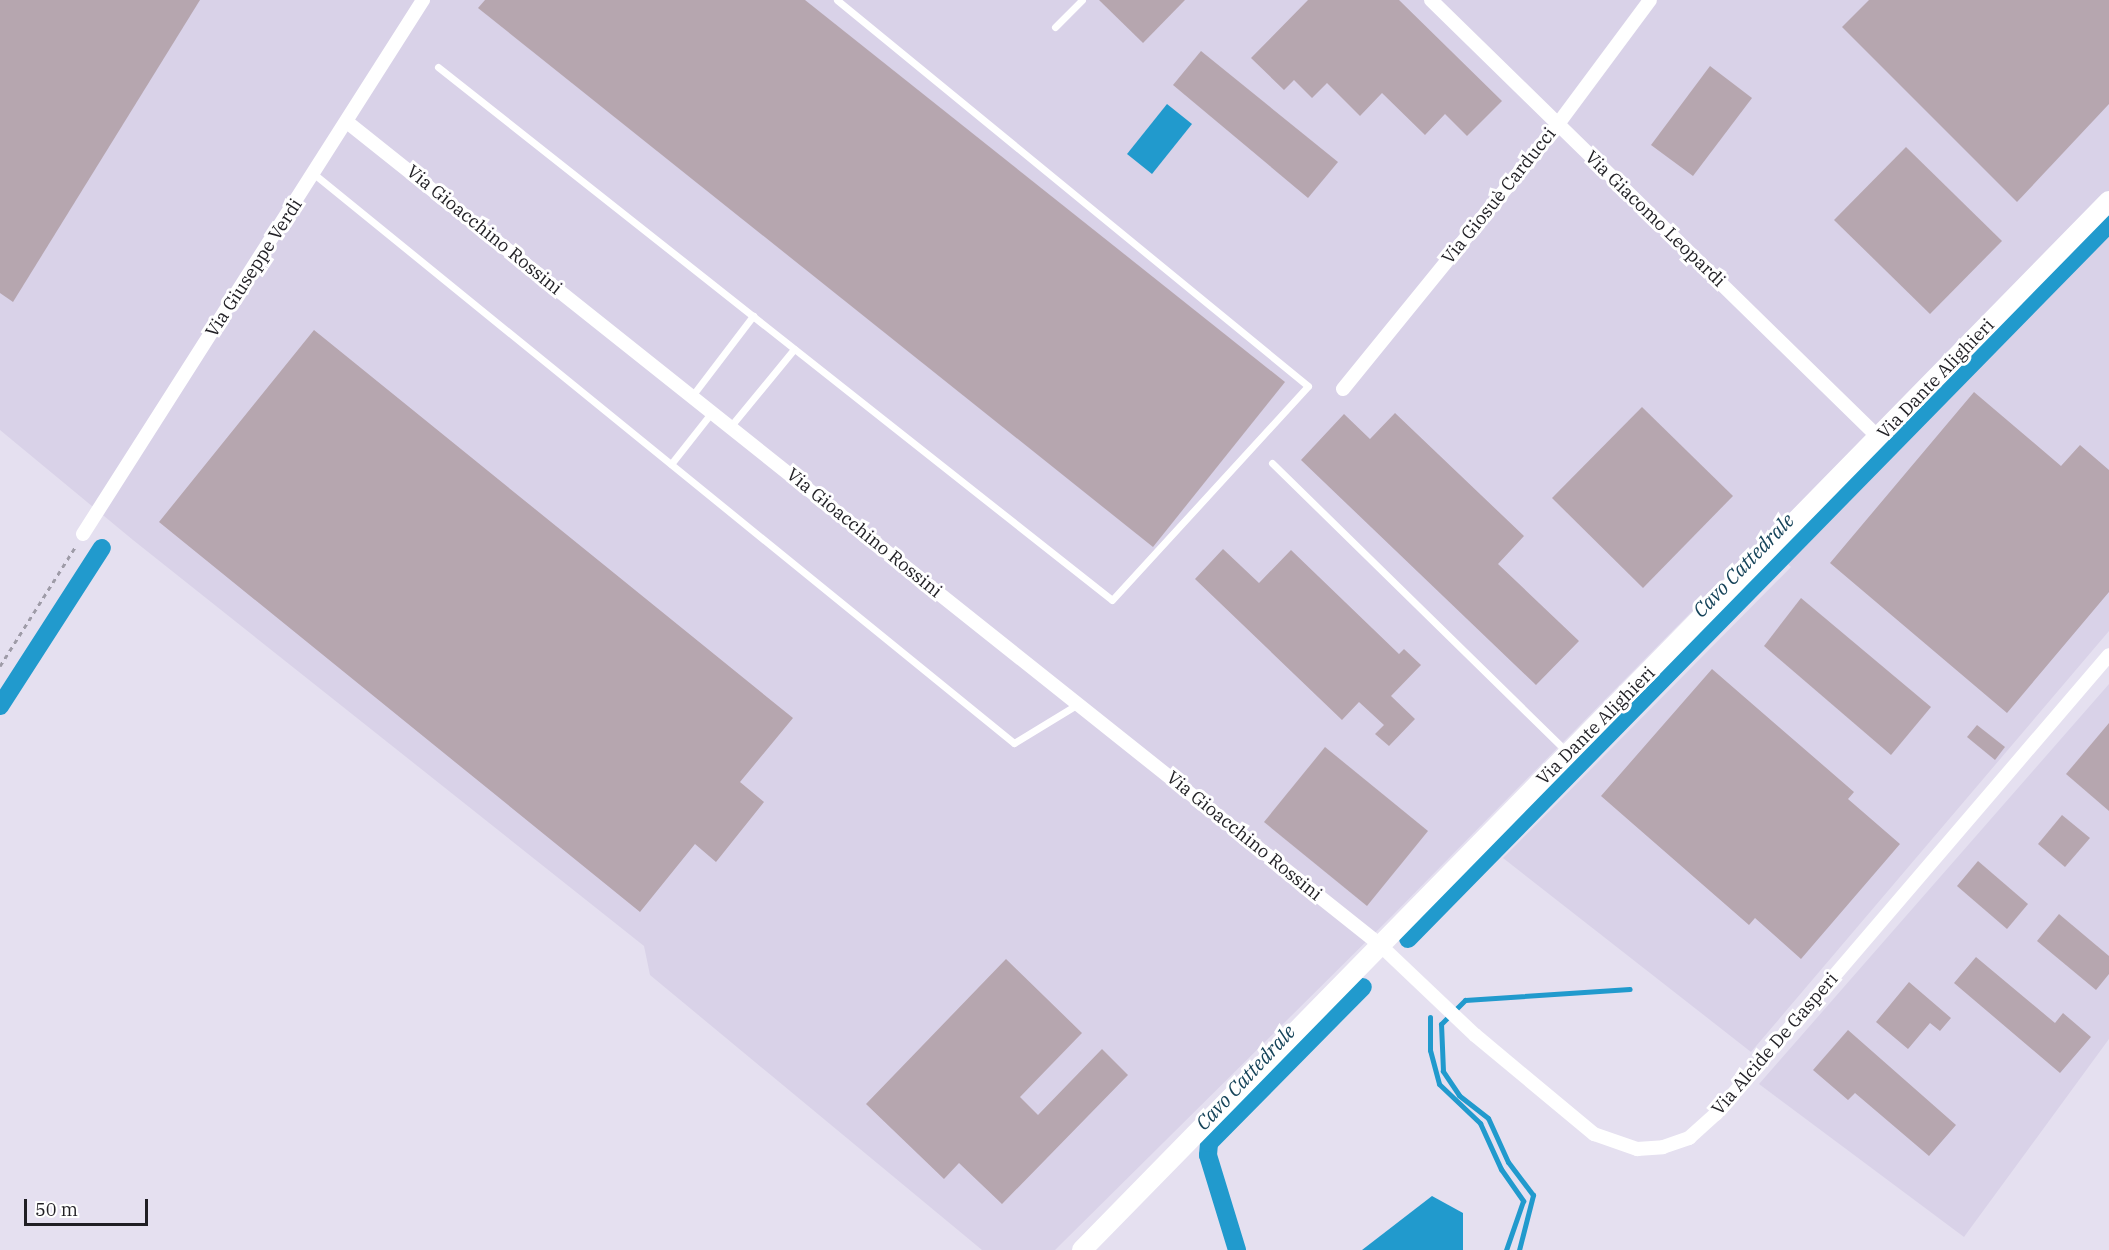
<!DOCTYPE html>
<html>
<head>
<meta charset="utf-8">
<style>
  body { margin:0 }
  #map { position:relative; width:2109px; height:1250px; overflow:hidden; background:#e5e0f0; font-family:"IBM Plex Serif",serif }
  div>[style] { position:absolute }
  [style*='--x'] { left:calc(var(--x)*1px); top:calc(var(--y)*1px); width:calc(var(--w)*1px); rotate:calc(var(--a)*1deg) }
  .built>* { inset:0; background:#d9d2e8 }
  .water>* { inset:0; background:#219acd }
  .stream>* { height:5px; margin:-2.5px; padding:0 2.5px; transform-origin:2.5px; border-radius:2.5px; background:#219acd }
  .canal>* { height:18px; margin:-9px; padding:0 9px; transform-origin:9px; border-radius:9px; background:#219acd }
  .building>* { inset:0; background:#b6a6af }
  .path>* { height:3px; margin-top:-1.5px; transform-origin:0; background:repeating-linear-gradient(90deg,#9e9ba7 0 4.5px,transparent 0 9px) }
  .lane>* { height:7px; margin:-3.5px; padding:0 3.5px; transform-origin:3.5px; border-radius:3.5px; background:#fff }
  .street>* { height:14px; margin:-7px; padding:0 7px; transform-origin:7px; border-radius:7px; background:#fff }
  .secondary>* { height:20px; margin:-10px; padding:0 10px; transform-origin:10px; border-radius:10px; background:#fff }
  span { translate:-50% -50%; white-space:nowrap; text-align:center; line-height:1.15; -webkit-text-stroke:6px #fff; paint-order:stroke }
  .street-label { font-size:18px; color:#201f24 }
  .water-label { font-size:20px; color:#154359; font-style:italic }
  .scale { position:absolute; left:24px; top:1199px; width:124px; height:27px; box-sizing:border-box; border:3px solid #201f24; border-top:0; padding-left:8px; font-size:18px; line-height:21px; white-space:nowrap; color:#201f24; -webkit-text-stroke:4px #fff; paint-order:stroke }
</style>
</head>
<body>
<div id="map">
  <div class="built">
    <div style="clip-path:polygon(0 0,2109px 0,2109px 631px,1751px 1052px,1503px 858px,1791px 567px,1763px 539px,1392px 916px,1055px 1250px,982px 1250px,650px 975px,644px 946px,133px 540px,0 430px)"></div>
    <div style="clip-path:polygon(2109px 684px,2109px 1039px,1964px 1237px,1759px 1084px)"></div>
  </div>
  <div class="water">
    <div style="clip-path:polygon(1167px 104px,1192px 124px,1152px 174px,1127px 154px)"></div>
    <div style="clip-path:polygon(1432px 1196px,1463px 1213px,1463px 1250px,1362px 1250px)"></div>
  </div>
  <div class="stream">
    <div style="--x:1430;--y:1017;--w:33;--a:90"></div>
    <div style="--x:1430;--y:1050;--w:35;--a:75"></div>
    <div style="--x:1439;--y:1084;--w:57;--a:43.6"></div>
    <div style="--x:1480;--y:1123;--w:51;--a:65.5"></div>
    <div style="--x:1501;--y:1169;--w:39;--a:55"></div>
    <div style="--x:1523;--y:1201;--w:52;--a:109.1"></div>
    <div style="--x:1519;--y:1250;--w:57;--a:-75.7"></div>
    <div style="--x:1533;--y:1195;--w:41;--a:-127.1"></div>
    <div style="--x:1508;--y:1162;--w:48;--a:-114.4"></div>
    <div style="--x:1488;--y:1118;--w:37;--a:-142"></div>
    <div style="--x:1459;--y:1095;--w:29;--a:-124"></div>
    <div style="--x:1443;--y:1071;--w:47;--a:-92.4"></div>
    <div style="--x:1441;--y:1024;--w:34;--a:-45"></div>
    <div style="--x:1465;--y:1000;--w:165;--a:-3.8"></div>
  </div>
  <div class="canal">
    <div style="--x:0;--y:706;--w:188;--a:-57.2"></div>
    <div style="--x:1408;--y:939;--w:1001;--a:-45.57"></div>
    <div style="--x:1237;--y:1250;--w:99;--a:-107"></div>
    <div style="--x:1208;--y:1155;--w:12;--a:-85"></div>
    <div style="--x:1209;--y:1143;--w:219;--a:-45.4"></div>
  </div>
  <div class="building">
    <div style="clip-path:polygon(0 0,200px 0,13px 302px,0 293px)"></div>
    <div style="clip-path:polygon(485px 0,805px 0,1285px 382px,1153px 547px,478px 8px)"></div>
    <div style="clip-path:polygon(1099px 0,1185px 0,1143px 43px)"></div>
    <div style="clip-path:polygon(1308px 0,1399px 0,1502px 101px,1467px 136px,1445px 114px,1425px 135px,1382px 93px,1360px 116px,1327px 83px,1312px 98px,1294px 80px,1284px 90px,1251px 58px)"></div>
    <div style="clip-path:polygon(1869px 0,2109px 0,2109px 104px,2017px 202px,1842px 27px)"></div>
    <div style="clip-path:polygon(1201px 51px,1338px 162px,1308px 198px,1173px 85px)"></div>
    <div style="clip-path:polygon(1710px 66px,1752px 98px,1693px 176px,1651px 145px)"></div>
    <div style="clip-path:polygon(1906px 147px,2002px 241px,1930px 314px,1834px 220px)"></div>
    <div style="clip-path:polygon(314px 330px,793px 718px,740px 782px,764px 802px,716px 862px,695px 844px,640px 912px,159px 522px)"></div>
    <div style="clip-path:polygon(1974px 392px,2061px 466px,2080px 445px,2109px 470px,2109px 592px,2007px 713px,1830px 563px)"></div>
    <div style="clip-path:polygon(1642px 407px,1733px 496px,1643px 588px,1552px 498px)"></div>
    <div style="clip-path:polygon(1395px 413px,1524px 536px,1498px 564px,1579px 641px,1536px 685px,1301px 460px,1344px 414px,1370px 439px)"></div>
    <div style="clip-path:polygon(1223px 549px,1259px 583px,1291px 550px,1399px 654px,1404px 649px,1421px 665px,1391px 696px,1415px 719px,1389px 746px,1375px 734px,1384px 725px,1359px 702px,1342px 720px,1195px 579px)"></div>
    <div style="clip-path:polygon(1801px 598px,1931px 707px,1891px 755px,1764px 646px)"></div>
    <div style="clip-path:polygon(1712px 669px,1854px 792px,1848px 799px,1900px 844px,1801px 959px,1755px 918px,1749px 925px,1601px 796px)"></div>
    <div style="clip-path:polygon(2109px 723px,2109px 811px,2066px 774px)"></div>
    <div style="clip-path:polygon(1977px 725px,2005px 747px,1995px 760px,1967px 737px)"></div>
    <div style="clip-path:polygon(1325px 747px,1428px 831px,1367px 906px,1264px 822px)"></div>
    <div style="clip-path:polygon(2062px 815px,2090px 838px,2065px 867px,2038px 844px)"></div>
    <div style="clip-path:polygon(1978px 861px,2028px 904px,2007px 929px,1957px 886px)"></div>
    <div style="clip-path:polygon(2059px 914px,2109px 956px,2109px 974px,2096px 990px,2037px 941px)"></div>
    <div style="clip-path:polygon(1976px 957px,2055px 1023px,2063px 1013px,2091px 1037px,2060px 1073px,1954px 983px)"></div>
    <div style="clip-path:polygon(1006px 959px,1082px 1033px,1020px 1097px,1038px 1115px,1102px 1049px,1128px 1075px,1002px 1204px,959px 1163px,944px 1179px,866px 1104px)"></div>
    <div style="clip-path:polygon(1909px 982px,1951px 1018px,1940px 1031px,1930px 1023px,1908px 1049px,1876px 1022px)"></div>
    <div style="clip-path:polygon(1848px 1030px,1956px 1125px,1929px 1156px,1855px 1093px,1848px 1100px,1813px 1070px)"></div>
  </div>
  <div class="path">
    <div style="--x:0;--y:666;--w:142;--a:-57.7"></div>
  </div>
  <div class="lane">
    <div style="--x:1055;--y:27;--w:38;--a:-45"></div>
    <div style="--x:438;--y:67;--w:859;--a:38.34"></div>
    <div style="--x:1112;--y:600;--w:290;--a:-47.5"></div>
    <div style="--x:1308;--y:386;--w:609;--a:-140.66"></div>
    <div style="--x:314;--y:174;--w:902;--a:39.11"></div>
    <div style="--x:1014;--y:743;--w:75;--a:-31.4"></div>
    <div style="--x:692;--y:396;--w:101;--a:-52.7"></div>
    <div style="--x:730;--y:427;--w:101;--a:-50.6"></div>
    <div style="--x:1272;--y:463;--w:413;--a:44.4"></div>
    <div style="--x:671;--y:464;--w:66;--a:-51.7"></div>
  </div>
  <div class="street">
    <div style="--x:1431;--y:0;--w:627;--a:44.35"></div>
    <div style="--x:347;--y:122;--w:1321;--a:38.54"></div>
    <div style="--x:1380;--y:945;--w:131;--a:43.5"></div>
    <div style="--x:1475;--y:1035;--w:155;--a:39.8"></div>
    <div style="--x:1594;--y:1134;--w:46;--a:19.2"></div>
    <div style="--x:1637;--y:1149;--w:26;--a:-4"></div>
    <div style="--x:1663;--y:1147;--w:28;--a:-19"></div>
    <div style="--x:1689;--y:1138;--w:36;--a:-42"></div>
    <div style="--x:1716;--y:1114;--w:604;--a:-49.43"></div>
    <div style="--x:1343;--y:389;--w:341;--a:-50.9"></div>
    <div style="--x:1558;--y:124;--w:154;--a:-53.4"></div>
    <div style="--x:83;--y:534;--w:633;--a:-57.51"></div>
  </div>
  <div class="secondary">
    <div style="--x:1082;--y:1250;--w:1468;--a:-45.61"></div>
  </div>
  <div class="street-label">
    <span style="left:1499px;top:196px;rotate:-51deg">Via Giosuè Carducci</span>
    <span style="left:1655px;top:219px;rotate:44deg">Via Giacomo Leopardi</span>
    <span style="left:484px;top:230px;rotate:39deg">Via Gioacchino Rossini</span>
    <span style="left:254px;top:268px;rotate:-57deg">Via Giuseppe Verdi</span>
    <span style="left:1936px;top:379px;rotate:-46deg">Via Dante Alighieri</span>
    <span style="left:864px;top:533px;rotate:39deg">Via Gioacchino Rossini</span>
    <span style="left:1596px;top:726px;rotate:-45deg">Via Dante Alighieri</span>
    <span style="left:1244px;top:836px;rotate:39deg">Via Gioacchino Rossini</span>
    <span style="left:1775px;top:1044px;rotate:-49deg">Via Alcide De Gasperi</span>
  </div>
  <div class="water-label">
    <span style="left:1743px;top:565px;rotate:-46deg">Cavo Cattedrale</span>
    <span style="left:1245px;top:1077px;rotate:-47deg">Cavo Cattedrale</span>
  </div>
  <div class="scale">50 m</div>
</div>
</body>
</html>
